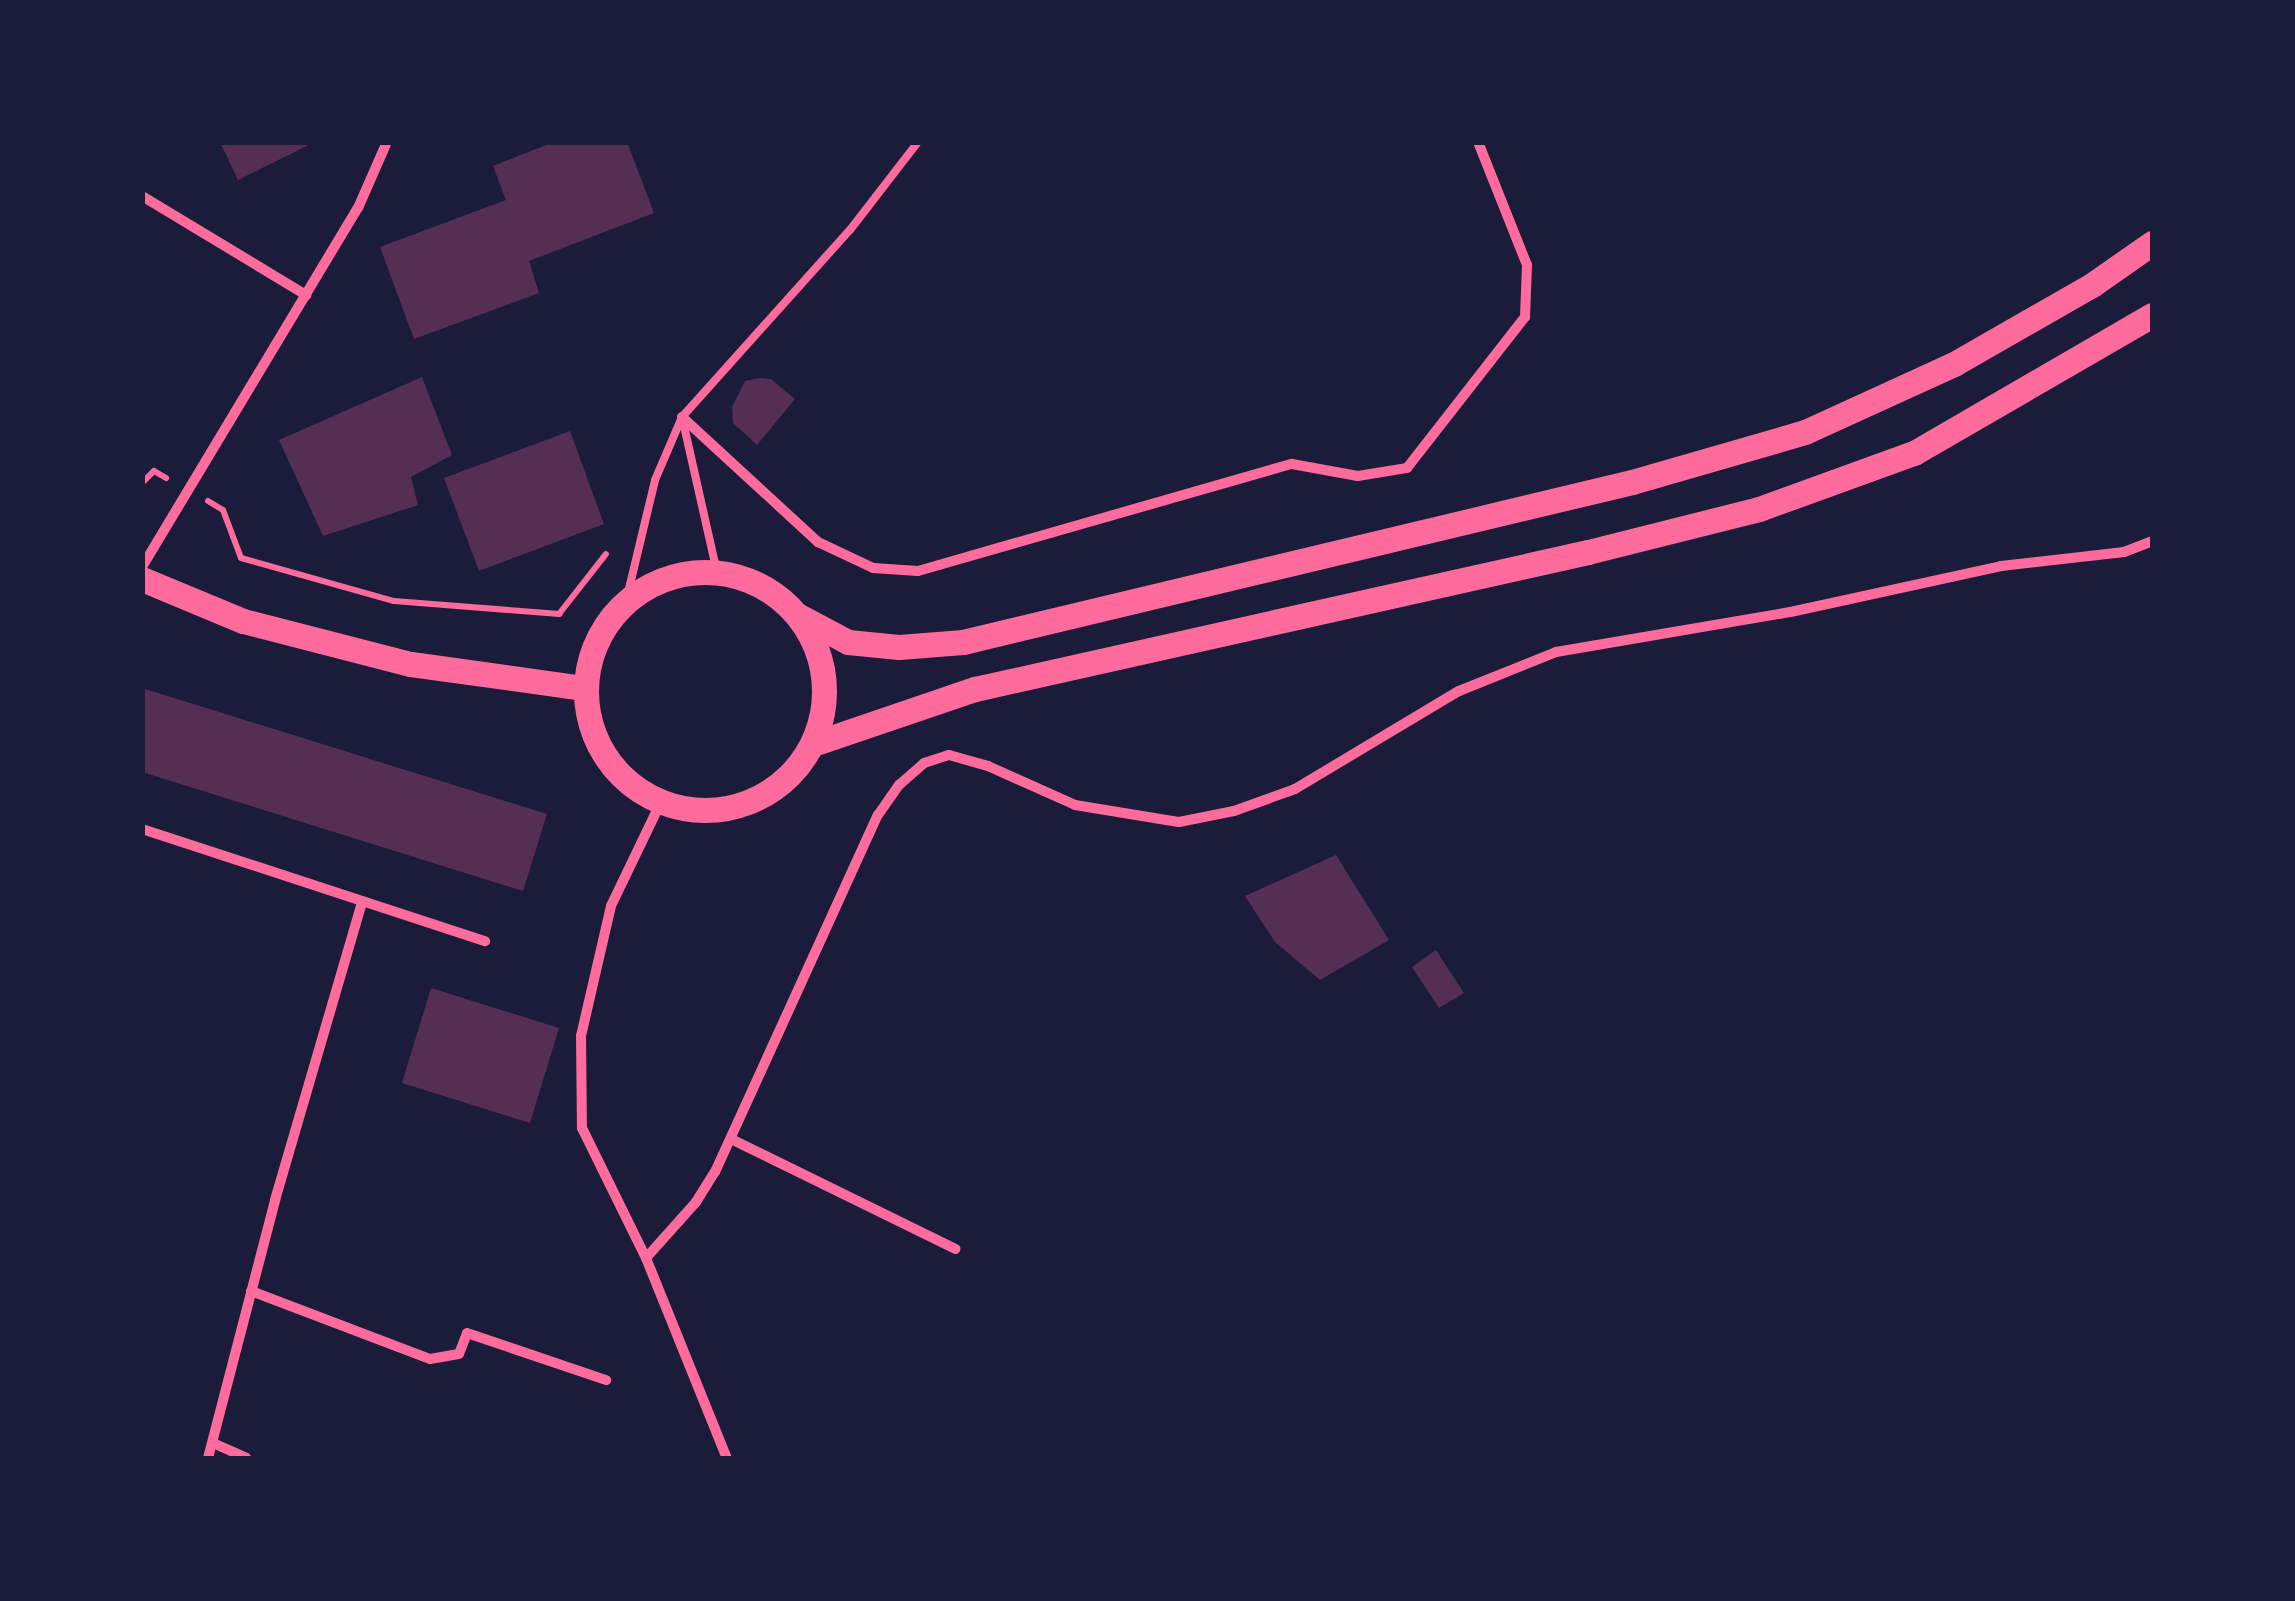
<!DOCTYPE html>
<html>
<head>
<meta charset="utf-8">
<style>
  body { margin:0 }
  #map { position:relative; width:2295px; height:1601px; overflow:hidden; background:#1b1b3a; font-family:Signika,sans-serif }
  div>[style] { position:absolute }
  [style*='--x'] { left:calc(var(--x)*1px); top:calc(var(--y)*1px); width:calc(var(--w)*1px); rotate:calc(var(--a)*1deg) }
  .building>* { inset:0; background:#542f53 }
  .path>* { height:6px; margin:-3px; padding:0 3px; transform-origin:3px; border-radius:3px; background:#ff6b9d }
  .service>* { height:8px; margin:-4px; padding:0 4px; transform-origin:4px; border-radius:4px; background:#ff6b9d }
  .minor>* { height:10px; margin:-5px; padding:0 5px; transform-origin:5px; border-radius:5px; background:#ff6b9d }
  .primary>* { height:25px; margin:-12.5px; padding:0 12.5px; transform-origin:12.5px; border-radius:12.5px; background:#ff6b9d }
  .primary>.ring { margin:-12.5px; padding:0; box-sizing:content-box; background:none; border:25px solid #ff6b9d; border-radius:50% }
  span { translate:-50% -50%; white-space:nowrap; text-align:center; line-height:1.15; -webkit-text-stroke:10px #1b1b3a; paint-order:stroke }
  .frame { position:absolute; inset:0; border:145px solid #1b1b3a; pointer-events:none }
</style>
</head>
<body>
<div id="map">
  <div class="building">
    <div style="clip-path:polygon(220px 142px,315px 142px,238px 180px)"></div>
    <div style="clip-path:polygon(554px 142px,627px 142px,654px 213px,529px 261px,539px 293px,414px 339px,380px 247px,506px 200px,493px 166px)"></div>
    <div style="clip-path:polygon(422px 377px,452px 455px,411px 477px,418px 505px,323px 536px,279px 440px)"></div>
    <div style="clip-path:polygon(759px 378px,771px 379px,795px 399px,757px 445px,733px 423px,732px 407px,745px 381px)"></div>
    <div style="clip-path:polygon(570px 431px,604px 524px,479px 571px,444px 478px)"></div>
    <div style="clip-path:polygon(142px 688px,547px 814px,523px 891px,142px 772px)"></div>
    <div style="clip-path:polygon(1336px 855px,1389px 940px,1320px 980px,1275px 942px,1245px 896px)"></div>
    <div style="clip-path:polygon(1436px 950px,1464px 993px,1439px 1008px,1412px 967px)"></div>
    <div style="clip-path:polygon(431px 988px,559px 1028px,530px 1123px,402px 1083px)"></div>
  </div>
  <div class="path">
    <div style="--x:142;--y:483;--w:17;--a:-45"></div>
    <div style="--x:154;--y:471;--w:14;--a:30"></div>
    <div style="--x:208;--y:501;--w:17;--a:31"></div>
    <div style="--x:223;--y:510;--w:51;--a:69.4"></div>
    <div style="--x:241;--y:558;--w:159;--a:15.7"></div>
    <div style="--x:394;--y:601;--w:166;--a:4.5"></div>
    <div style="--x:559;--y:614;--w:76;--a:-51.9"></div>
  </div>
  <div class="service">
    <div style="--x:682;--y:417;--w:159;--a:77.3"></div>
    <div style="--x:627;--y:597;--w:120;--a:-76.5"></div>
    <div style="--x:655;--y:480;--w:69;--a:-66.8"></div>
    <div style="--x:682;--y:417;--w:251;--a:-48.1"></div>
    <div style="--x:850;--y:230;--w:111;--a:-52.3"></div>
  </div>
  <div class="minor">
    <div style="--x:142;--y:196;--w:192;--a:31.1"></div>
    <div style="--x:682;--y:417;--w:185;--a:42.6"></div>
    <div style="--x:818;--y:542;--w:61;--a:25.3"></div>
    <div style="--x:873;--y:568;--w:45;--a:3.8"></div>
    <div style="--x:918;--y:571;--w:389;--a:-16"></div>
    <div style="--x:1292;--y:464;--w:67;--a:10.3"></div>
    <div style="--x:1358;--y:476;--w:50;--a:-9.3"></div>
    <div style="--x:1407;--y:468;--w:192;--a:-52"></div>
    <div style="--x:1525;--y:317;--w:52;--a:-87.8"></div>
    <div style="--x:1527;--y:265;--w:132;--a:-111.7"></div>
    <div style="--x:142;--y:567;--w:419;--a:-59"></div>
    <div style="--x:358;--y:208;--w:72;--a:-66.3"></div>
    <div style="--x:660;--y:804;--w:113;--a:115.7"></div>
    <div style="--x:611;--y:906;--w:133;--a:103"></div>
    <div style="--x:581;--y:1036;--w:92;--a:89.4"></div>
    <div style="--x:582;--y:1128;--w:145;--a:63.8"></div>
    <div style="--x:646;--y:1258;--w:216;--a:68"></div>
    <div style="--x:142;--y:829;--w:361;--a:18.1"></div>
    <div style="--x:731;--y:1139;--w:250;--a:26.1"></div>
    <div style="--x:646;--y:1258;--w:75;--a:-48.2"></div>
    <div style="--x:696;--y:1202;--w:36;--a:-58"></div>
    <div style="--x:715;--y:1172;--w:392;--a:-65.5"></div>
    <div style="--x:878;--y:815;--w:37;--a:-55"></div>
    <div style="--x:899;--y:785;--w:33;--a:-41"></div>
    <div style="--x:924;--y:763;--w:26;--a:-18"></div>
    <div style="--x:949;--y:755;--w:41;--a:15.8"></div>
    <div style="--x:988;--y:766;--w:95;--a:24.1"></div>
    <div style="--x:1075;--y:805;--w:105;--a:9.3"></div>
    <div style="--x:1179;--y:822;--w:56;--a:-11.3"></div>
    <div style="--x:1234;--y:811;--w:65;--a:-19.8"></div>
    <div style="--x:1295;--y:789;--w:191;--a:-30.9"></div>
    <div style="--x:1459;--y:691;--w:105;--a:-21.9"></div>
    <div style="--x:1556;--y:652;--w:242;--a:-9.7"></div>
    <div style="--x:1795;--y:611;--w:211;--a:-12.3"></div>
    <div style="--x:2001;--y:566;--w:124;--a:-6.5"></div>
    <div style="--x:2124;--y:552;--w:30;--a:-21"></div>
    <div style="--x:251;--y:1291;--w:191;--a:20.8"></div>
    <div style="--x:430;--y:1359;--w:29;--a:-10"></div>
    <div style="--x:459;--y:1354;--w:22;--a:-69"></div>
    <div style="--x:467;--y:1333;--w:147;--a:18.7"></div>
    <div style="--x:213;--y:1443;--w:36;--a:24"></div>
    <div style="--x:208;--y:1458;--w:267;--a:-75.4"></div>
    <div style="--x:275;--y:1200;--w:309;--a:-73.7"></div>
  </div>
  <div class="primary">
    <div class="ring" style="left:586px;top:572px;width:213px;height:213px"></div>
    <div style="--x:142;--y:579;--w:109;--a:22.6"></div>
    <div style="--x:243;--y:621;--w:173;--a:14.4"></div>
    <div style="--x:411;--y:664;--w:175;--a:7.9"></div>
    <div style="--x:799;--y:616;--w:55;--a:28"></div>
    <div style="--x:848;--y:642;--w:51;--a:5.6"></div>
    <div style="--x:899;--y:647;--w:64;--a:-4.5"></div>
    <div style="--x:963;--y:642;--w:688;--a:-13.45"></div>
    <div style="--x:1632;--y:482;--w:180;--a:-16.1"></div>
    <div style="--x:1805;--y:432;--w:164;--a:-24.5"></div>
    <div style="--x:1954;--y:364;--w:159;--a:-29.8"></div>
    <div style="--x:2092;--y:285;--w:73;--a:-35"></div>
    <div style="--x:813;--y:744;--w:171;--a:-18.8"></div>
    <div style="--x:975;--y:689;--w:628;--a:-12.6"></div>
    <div style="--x:1588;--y:552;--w:176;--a:-14.1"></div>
    <div style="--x:1759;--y:509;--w:165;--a:-19.9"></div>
    <div style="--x:1914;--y:453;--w:275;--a:-30.1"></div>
  </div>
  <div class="frame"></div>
</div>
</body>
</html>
